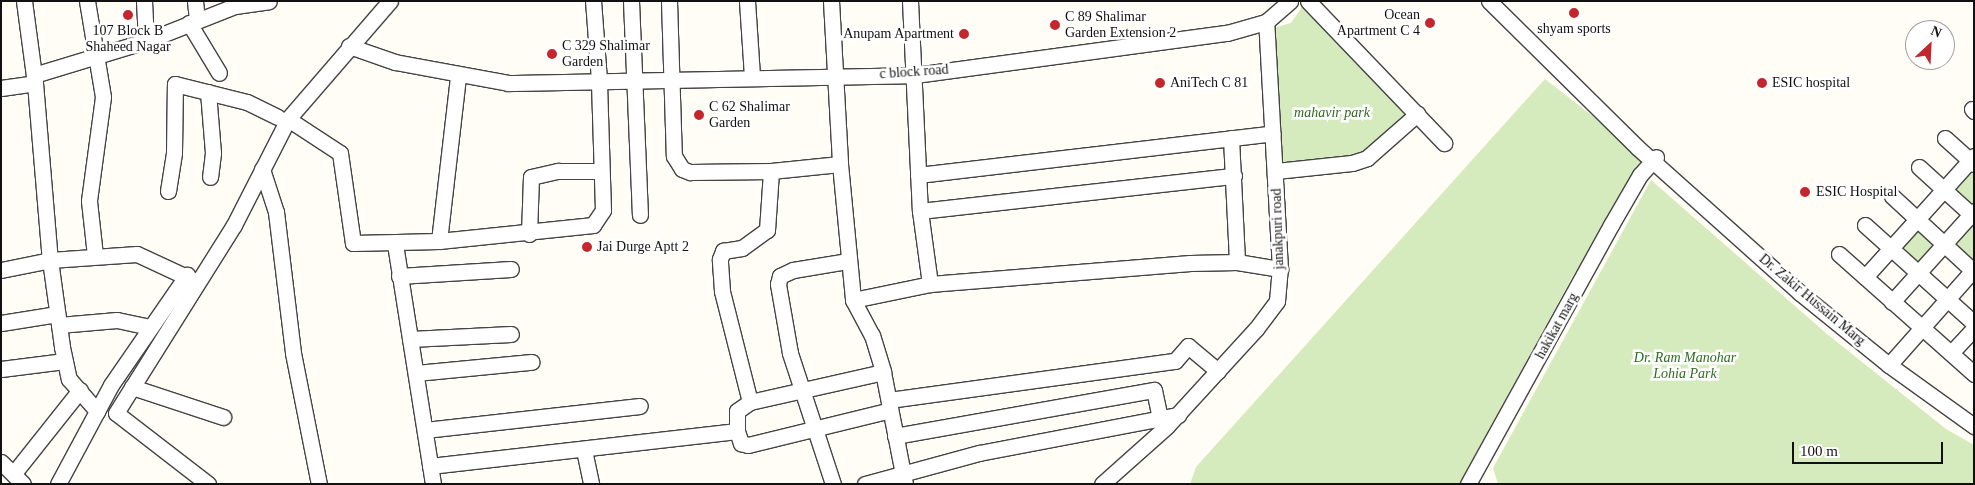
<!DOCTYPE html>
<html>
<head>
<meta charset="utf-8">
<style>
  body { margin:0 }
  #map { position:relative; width:1975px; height:485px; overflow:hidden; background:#fffdf5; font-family:Georgia,serif }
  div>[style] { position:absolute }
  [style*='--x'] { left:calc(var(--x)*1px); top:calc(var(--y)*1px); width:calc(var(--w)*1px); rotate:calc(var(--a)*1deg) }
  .green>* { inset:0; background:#d5ebbd }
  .roads { filter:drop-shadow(1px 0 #444) drop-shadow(-1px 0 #444) drop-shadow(0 1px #444) drop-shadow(0 -1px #444) }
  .minor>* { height:15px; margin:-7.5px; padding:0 7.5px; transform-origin:7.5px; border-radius:7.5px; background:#fff }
  .dots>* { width:14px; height:14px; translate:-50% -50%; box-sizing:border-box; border:2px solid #fff; border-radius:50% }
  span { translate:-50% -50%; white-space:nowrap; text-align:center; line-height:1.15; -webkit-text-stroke:5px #fff; paint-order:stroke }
  .poi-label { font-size:14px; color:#111 }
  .right { translate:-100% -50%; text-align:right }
  .left { translate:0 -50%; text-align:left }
  .street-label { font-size:14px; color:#111 }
  .park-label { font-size:14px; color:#2f6b1f; font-style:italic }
  .frame { position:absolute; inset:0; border:2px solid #111; pointer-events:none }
  .north { position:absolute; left:1905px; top:20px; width:50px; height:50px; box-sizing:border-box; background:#fff; border:1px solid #a0a0a0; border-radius:50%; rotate:25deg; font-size:14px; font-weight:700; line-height:20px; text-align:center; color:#111 }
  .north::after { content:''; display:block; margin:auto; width:18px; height:22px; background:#c4262e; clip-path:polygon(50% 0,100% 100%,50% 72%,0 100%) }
  .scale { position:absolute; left:1792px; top:442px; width:151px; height:22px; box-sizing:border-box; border:2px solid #111; border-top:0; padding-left:6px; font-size:15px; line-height:18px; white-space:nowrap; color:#111; -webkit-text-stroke:4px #fff; paint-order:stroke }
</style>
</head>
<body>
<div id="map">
  <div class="green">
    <div style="clip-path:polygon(1302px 7px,1409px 116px,1361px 165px,1280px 171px,1273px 28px,1291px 23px)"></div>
    <div style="clip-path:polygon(1545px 79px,1635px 149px,1651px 168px,1574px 274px,1459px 484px,1190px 484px,1196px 467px)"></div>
    <div style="clip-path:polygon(1972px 169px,1974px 171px,1974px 207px,1952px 191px)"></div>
    <div style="clip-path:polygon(1651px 180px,1827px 334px,1946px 429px,1974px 445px,1974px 484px,1498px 484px,1493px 468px)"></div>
    <div style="clip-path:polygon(1974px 220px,1974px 259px,1973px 260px,1953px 242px)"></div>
    <div style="clip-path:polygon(1919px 228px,1939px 246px,1919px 268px,1899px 250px)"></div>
  </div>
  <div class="roads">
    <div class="minor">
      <div style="--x:24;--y:1;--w:83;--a:82.4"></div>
      <div style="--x:35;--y:83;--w:178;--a:85.2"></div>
      <div style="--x:50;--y:260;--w:88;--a:82.1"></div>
      <div style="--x:62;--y:347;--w:33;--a:78"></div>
      <div style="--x:69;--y:379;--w:43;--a:48.8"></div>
      <div style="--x:87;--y:1;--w:97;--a:80.5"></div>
      <div style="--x:103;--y:97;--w:105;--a:97.7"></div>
      <div style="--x:89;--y:201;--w:54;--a:83.7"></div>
      <div style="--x:144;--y:1;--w:40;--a:87.1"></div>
      <div style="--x:195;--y:1;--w:19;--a:84"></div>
      <div style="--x:631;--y:1;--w:214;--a:87.6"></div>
      <div style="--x:669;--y:1;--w:155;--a:88.2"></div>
      <div style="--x:674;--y:156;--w:15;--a:58"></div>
      <div style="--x:682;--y:169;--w:9;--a:21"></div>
      <div style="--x:690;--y:172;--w:81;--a:-0.7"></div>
      <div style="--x:771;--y:171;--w:69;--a:-5.8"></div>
      <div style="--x:747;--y:1;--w:75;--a:86.2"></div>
      <div style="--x:831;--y:1;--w:163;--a:86.8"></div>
      <div style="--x:840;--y:164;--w:137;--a:84.5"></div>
      <div style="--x:853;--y:300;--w:40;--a:62"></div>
      <div style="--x:872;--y:335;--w:39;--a:73"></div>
      <div style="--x:883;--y:372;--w:114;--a:78.9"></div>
      <div style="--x:910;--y:1;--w:210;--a:87.3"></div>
      <div style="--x:920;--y:211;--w:74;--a:82.2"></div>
      <div style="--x:1308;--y:1;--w:197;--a:46.2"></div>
      <div style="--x:1489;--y:1;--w:209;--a:44.6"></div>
      <div style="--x:1638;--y:148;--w:217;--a:41.8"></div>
      <div style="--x:1800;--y:293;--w:114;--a:39"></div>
      <div style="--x:1889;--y:365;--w:105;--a:35.7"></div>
      <div style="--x:189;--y:23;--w:58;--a:59"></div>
      <div style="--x:349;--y:46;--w:49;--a:19.2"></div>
      <div style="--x:395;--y:62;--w:115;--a:10.5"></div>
      <div style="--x:508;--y:83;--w:407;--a:-1.1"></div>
      <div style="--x:915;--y:75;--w:315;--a:-7.7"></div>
      <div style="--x:1227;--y:33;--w:41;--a:-15.8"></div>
      <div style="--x:1266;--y:22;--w:32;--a:-41"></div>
      <div style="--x:34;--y:75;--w:117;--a:-16.9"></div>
      <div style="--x:146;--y:41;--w:96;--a:-21.5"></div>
      <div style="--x:235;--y:6;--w:34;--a:-8"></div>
      <div style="--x:1;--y:88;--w:34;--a:-8"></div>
      <div style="--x:208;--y:92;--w:61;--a:85.3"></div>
      <div style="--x:213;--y:153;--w:24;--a:97"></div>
      <div style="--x:1972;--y:109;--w:3;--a:45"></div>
      <div style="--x:288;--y:119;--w:62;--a:33.2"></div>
      <div style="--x:340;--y:153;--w:91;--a:81.8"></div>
      <div style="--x:353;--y:243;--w:86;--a:-1.3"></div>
      <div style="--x:439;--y:241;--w:155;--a:-5.9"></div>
      <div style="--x:593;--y:225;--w:18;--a:-56"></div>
      <div style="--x:603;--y:210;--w:130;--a:-91.8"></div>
      <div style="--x:599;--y:80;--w:79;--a:-94.3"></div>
      <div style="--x:1231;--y:138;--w:124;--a:87.2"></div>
      <div style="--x:1945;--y:138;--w:39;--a:42"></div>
      <div style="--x:1919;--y:167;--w:74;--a:42.3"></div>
      <div style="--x:262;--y:169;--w:45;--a:72"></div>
      <div style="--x:276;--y:212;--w:142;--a:83.1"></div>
      <div style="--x:293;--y:353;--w:134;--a:78.8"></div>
      <div style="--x:1276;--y:171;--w:76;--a:-6"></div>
      <div style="--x:1352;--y:163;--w:16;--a:-18"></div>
      <div style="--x:1367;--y:158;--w:67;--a:-41.3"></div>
      <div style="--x:918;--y:175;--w:357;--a:-6.7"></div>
      <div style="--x:168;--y:191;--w:39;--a:-81"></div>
      <div style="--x:174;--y:152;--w:68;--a:-89.2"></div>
      <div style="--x:175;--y:84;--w:74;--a:14"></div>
      <div style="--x:247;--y:102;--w:34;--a:26"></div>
      <div style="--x:1892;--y:196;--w:112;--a:42.8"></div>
      <div style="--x:920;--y:211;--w:316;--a:-6.4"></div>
      <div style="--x:1865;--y:225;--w:147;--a:42"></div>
      <div style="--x:529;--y:234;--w:57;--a:-88"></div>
      <div style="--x:531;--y:177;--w:28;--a:-13"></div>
      <div style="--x:558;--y:171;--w:43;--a:0"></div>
      <div style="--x:439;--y:241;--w:166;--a:-83.4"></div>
      <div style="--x:395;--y:244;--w:243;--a:81"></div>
      <div style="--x:1839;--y:254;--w:181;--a:41.6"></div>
      <div style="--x:1;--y:270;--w:50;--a:-11.5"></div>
      <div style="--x:50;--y:260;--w:87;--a:-3.9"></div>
      <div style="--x:137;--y:254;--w:62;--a:24.9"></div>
      <div style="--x:399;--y:276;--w:112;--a:-3.6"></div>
      <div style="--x:1865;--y:277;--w:163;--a:-48"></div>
      <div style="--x:853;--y:300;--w:79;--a:-11.7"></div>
      <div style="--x:930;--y:284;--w:261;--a:-4.6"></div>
      <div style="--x:1190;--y:263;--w:47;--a:-1.2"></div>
      <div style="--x:1237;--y:262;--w:44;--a:9.2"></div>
      <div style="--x:1892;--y:302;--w:122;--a:-48"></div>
      <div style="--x:1;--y:323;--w:57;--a:-9.1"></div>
      <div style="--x:59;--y:325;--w:58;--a:-4.9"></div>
      <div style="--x:117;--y:320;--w:34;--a:12"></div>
      <div style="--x:410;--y:339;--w:101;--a:-2.8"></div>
      <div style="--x:1951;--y:353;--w:34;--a:-47"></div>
      <div style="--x:1889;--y:365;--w:128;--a:-48.5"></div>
      <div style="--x:1;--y:369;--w:64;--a:-7.2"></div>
      <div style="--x:416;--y:373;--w:116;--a:-5.5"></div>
      <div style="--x:132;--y:387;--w:96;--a:18.2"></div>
      <div style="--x:889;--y:400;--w:289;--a:-7.8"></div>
      <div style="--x:1175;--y:361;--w:20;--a:-49"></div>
      <div style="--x:1188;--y:346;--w:39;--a:40"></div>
      <div style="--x:750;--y:402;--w:114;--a:-104.2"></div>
      <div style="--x:722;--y:291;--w:32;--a:-94"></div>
      <div style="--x:720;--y:259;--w:9;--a:-69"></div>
      <div style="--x:723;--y:251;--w:19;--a:-9"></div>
      <div style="--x:742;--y:248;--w:31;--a:-36"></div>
      <div style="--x:767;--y:230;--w:59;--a:-86.1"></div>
      <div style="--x:425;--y:430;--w:216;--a:-6.4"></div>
      <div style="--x:737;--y:431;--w:20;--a:-90"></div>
      <div style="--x:737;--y:411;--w:16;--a:-35"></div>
      <div style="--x:750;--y:402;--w:136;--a:-12.7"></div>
      <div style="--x:895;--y:436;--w:263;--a:-10.1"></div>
      <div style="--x:1154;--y:390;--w:29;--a:78"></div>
      <div style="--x:584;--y:450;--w:35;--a:78"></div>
      <div style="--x:1;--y:462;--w:31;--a:45"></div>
      <div style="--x:430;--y:466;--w:309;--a:-6.5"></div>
      <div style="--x:737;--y:431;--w:13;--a:72"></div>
      <div style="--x:741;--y:443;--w:7;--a:16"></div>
      <div style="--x:748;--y:445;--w:146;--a:-13.8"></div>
      <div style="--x:14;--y:473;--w:106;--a:-51.5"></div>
      <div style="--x:58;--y:484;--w:112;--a:-61.8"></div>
      <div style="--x:111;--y:385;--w:134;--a:-55.4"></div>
      <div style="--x:208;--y:484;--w:116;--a:-142.3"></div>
      <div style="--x:116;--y:413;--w:222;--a:-57.9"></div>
      <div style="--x:234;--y:225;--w:119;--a:-63"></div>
      <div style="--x:288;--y:119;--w:156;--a:-49.2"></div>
      <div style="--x:833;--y:484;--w:138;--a:-108.2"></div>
      <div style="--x:790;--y:353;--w:70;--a:-99.9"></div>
      <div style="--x:778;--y:284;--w:8;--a:-76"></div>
      <div style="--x:780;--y:276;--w:14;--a:-25"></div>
      <div style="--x:793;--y:270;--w:56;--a:-9.3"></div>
      <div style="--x:865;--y:484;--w:118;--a:-15.2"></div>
      <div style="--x:979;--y:453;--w:203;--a:-10.8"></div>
      <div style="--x:1102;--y:484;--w:87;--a:-41.7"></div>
      <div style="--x:1167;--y:426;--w:132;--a:-47.5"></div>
      <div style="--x:1256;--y:329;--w:35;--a:-53"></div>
      <div style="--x:1277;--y:301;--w:32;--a:-85"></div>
      <div style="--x:1280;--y:269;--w:247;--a:-93.2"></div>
      <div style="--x:1468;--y:484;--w:296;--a:-61.1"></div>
      <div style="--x:1611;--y:225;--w:58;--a:-59.9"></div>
      <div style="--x:1640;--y:175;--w:24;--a:-48"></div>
    </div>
  </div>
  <div class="dots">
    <div style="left:1574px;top:13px;background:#c4262e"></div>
    <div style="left:128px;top:15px;background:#c4262e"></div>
    <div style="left:1430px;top:23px;background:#c4262e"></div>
    <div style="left:1055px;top:25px;background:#c4262e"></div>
    <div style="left:964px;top:34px;background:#c4262e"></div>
    <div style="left:552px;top:54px;background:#c4262e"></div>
    <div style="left:1160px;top:83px;background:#c4262e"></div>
    <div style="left:1762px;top:83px;background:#c4262e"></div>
    <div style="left:699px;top:115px;background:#c4262e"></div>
    <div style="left:1805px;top:192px;background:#c4262e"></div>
    <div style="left:587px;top:247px;background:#c4262e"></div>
  </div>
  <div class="poi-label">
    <span class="right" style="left:1420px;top:23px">Ocean<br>Apartment C 4</span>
    <span class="left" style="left:1065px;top:25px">C 89 Shalimar<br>Garden Extension 2</span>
    <span style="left:1574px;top:29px">shyam sports</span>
    <span style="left:128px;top:39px">107 Block B<br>Shaheed Nagar</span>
    <span class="right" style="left:954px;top:34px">Anupam Apartment</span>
    <span class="left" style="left:562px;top:54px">C 329 Shalimar<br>Garden</span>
    <span class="left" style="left:1170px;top:83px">AniTech C 81</span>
    <span class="left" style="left:1772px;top:83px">ESIC hospital</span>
    <span class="left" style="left:709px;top:115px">C 62 Shalimar<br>Garden</span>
    <span class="left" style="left:1816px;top:192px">ESIC Hospital</span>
    <span class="left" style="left:597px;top:247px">Jai Durge Aptt 2</span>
  </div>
  <div class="street-label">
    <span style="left:914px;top:72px;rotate:-4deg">c block road</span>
    <span style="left:1278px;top:229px;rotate:-92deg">janakpuri road</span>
    <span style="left:1812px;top:300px;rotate:40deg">Dr. Zakir Hussain Marg</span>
    <span style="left:1557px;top:326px;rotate:-61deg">hakikat marg</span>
  </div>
  <div class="park-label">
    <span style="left:1332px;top:113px">mahavir park</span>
    <span style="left:1685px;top:366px">Dr. Ram Manohar<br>Lohia Park</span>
  </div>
  <div class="frame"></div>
  <div class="north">N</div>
  <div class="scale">100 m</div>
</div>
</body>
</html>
